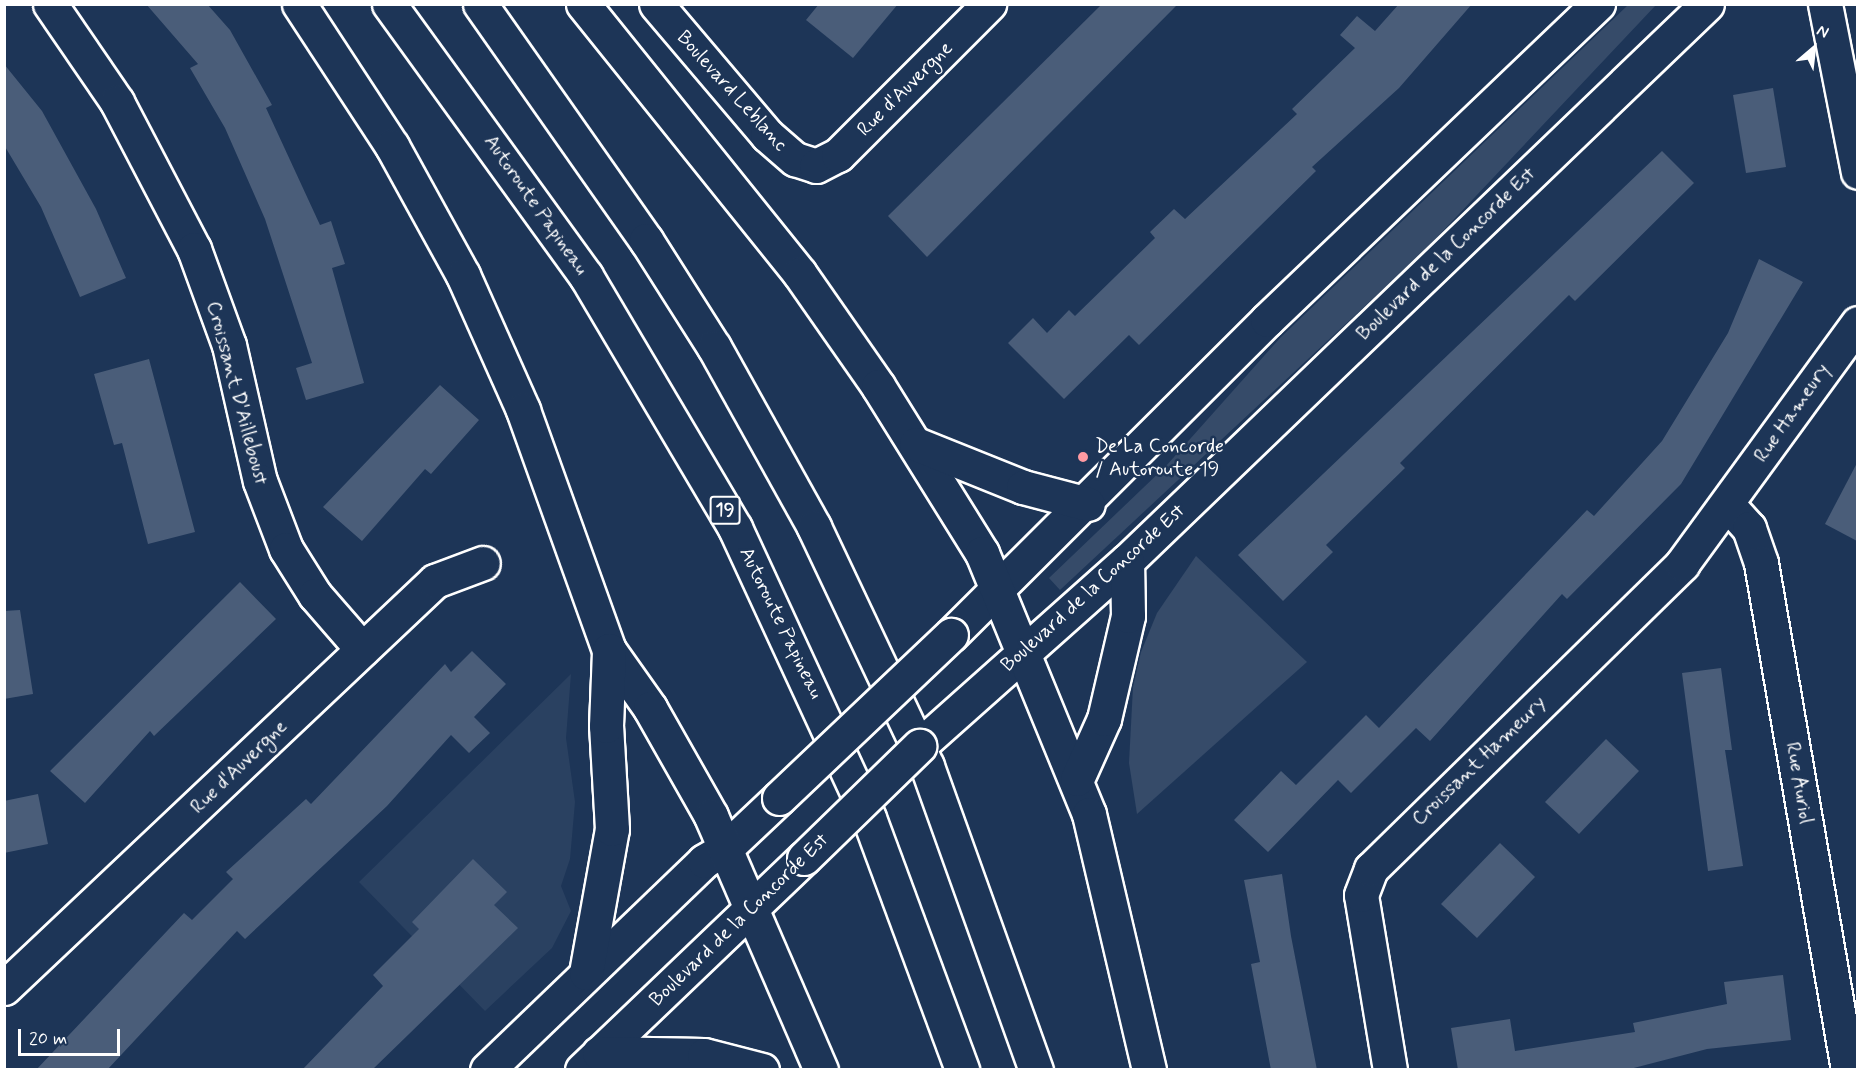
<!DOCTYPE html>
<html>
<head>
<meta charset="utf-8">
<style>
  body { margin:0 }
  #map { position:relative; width:1862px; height:1074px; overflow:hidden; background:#1d3557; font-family:Mynerve,sans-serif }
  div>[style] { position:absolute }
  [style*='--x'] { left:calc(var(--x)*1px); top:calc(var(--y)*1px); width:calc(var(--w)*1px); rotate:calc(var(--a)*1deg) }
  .built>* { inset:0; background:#2a4161 }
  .green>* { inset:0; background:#364b69 }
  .building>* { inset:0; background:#4a5d79 }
  .roads { filter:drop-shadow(2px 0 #fff) drop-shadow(-2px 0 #fff) drop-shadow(0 2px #fff) drop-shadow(0 -2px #fff) }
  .minor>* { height:33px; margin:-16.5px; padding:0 16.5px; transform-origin:16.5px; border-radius:16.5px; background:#1d3557 }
  .tertiary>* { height:33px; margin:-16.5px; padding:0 16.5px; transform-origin:16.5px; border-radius:16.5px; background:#1d3557 }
  .motorway>* { height:33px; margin:-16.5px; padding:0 16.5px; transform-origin:16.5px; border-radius:16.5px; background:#1d3557 }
  .bridges { filter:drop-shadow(2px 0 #fff) drop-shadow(-2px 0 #fff) drop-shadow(0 2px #fff) drop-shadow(0 -2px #fff) }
  .tertiary-bridge>* { height:33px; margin:-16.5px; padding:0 16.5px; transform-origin:16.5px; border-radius:16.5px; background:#1d3557 }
  .dots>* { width:16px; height:16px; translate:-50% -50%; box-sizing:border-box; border:3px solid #1d3557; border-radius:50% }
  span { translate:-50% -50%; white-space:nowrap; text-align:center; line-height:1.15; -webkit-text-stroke:5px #1d3557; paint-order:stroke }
  .shield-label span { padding:2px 4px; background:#1d3557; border:2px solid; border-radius:4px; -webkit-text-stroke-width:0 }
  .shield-label { font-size:18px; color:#fff; font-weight:700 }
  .street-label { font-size:20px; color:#fff }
  .poi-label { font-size:20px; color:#fff }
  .left { translate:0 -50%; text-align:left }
  .frame { position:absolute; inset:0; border:6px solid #fff; pointer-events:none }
  .north { position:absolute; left:1784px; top:18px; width:60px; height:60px; -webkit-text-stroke:4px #1d3557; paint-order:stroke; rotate:28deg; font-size:16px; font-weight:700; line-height:24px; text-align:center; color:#fff }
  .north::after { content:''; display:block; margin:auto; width:21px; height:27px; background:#fff; clip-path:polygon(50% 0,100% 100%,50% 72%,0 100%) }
  .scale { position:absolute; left:18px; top:1029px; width:102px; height:27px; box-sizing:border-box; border:3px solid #fff; border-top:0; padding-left:8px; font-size:18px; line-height:21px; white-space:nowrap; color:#fff; -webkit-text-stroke:4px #1d3557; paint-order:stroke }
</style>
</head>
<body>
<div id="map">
  <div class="built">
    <div style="clip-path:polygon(571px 674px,566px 738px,575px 802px,570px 859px,561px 886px,571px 911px,552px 948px,485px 1011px,359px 882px)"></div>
  </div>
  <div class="green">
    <div style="clip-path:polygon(1628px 5px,1656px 5px,1425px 250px,1060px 590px,1049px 578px,1166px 466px,1281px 337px)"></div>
    <div style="clip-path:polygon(1196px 556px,1307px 662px,1137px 814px,1129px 763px,1133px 687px,1141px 652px,1157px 613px)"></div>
  </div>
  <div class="building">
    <div style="clip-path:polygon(146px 4px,207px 4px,230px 30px,272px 105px,266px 108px,320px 225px,331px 221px,345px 264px,332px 268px,364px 383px,306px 400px,296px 368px,312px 363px,265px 219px,225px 128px,190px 68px,198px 64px)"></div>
    <div style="clip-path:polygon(819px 4px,898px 4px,853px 58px,806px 20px)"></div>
    <div style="clip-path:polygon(1102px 4px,1178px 4px,927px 257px,888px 216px)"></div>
    <div style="clip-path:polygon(1399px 4px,1472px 4px,1399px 88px,1312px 167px,1316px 171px,1139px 345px,1129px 335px,1064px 399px,1008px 343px,1033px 318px,1047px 333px,1069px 310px,1075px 316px,1155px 238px,1150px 232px,1174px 209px,1185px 219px,1297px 114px,1292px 109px,1355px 48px,1340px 35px,1357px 16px,1375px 31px)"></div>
    <div style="clip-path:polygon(4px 64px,42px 111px,96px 209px,126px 278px,80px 297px,41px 207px,4px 145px)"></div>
    <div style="clip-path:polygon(1773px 88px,1786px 167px,1746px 173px,1733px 95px)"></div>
    <div style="clip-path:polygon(1662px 151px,1694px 183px,1575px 301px,1569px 295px,1400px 463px,1405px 468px,1326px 545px,1333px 552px,1283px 601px,1238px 555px)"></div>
    <div style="clip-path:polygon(1759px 259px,1803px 282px,1681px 484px,1567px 599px,1562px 594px,1430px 741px,1416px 728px,1351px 793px,1338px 780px,1268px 852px,1234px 820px,1281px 771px,1296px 785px,1366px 715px,1379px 728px,1587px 510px,1594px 516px,1662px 441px,1728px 333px)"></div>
    <div style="clip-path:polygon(149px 359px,195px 532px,148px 544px,122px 443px,114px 445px,94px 374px)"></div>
    <div style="clip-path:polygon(440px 385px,479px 420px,431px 474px,425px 469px,362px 541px,323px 507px)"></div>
    <div style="clip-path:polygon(1857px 463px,1857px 541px,1825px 524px)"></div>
    <div style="clip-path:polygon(240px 582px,276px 619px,154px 736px,150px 731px,85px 803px,50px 771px)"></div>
    <div style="clip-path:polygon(20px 610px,33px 694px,4px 699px,4px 611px)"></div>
    <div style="clip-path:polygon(472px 651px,506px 684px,474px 717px,490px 733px,469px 753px,451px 735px,387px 806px,245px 939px,237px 931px,107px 1070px,36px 1070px,184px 913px,192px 920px,233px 879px,226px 872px,306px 799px,311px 804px,445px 664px,451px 672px)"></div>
    <div style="clip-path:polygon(1721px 668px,1732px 750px,1725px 750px,1743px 866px,1708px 871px,1682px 673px)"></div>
    <div style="clip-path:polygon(1606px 739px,1639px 771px,1579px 834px,1545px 802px)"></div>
    <div style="clip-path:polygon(38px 794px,48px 844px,4px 853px,4px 801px)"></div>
    <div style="clip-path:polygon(1500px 843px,1535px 877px,1477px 938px,1441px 904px)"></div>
    <div style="clip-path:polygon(473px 859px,507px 892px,494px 905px,518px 928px,372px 1070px,302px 1070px,383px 986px,373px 975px,419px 929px,412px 922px)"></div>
    <div style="clip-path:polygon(1282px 874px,1291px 936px,1317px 1070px,1271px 1070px,1251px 964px,1260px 962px,1244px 880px)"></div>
    <div style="clip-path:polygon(1783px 975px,1791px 1040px,1707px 1049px,1626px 1070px,1458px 1070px,1451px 1028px,1510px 1019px,1515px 1051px,1635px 1032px,1633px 1023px,1727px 1004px,1724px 982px)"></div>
  </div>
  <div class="roads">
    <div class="minor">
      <div style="--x:50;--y:4;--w:119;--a:55.6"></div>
      <div style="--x:117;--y:102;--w:166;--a:62.4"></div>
      <div style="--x:194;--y:249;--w:102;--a:70"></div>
      <div style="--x:229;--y:345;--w:139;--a:77.2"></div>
      <div style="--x:260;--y:481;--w:73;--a:69.1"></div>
      <div style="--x:286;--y:549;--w:54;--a:57.8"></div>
      <div style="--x:315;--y:595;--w:72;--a:49"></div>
      <div style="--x:656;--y:4;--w:172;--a:49.7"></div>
      <div style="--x:767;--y:135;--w:37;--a:41"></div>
      <div style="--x:795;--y:159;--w:22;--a:18"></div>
      <div style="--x:816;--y:166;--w:25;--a:-27"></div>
      <div style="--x:838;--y:155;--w:214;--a:-45"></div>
      <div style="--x:1825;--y:4;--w:171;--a:78.9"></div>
      <div style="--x:1729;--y:506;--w:30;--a:48"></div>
      <div style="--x:1749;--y:528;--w:37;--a:71"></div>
      <div style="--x:1761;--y:563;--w:514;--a:80.26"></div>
      <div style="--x:4;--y:988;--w:593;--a:-43.36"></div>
      <div style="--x:435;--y:581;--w:51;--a:-20.6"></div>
      <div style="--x:1390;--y:1070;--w:177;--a:-99.4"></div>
      <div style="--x:1361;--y:895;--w:28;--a:-69"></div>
      <div style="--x:1371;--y:869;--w:436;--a:-44.4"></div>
      <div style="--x:1682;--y:564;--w:298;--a:-53.9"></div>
    </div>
    <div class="tertiary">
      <div style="--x:951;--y:635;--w:446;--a:-44.9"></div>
      <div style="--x:1267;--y:320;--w:458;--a:-43.7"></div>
      <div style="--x:919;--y:746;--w:278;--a:-41.7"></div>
      <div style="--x:1127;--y:561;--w:804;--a:-43.84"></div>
      <div style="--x:487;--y:1070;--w:301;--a:-43.9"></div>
      <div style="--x:704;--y:861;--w:24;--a:-30"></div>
      <div style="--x:725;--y:849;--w:74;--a:-43.4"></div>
      <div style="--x:582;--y:1070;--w:307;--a:-43.7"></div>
    </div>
    <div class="motorway">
      <div style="--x:299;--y:4;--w:170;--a:56.8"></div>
      <div style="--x:392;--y:146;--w:147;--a:61.2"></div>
      <div style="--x:463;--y:275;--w:148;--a:66"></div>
      <div style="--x:523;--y:410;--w:255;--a:70.3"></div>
      <div style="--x:609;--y:650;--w:71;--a:54.7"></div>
      <div style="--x:650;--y:708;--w:124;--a:60.5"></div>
      <div style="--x:711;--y:816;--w:277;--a:66.6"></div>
      <div style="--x:389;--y:4;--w:336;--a:54.1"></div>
      <div style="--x:586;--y:276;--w:293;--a:59.4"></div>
      <div style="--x:735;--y:528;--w:319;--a:65.2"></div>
      <div style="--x:869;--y:818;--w:269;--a:69.7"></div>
      <div style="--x:480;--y:4;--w:289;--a:54.9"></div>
      <div style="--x:646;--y:240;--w:127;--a:57.6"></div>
      <div style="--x:714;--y:347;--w:206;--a:60.9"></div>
      <div style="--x:814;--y:527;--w:264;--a:64.7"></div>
      <div style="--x:927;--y:766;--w:323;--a:70.3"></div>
      <div style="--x:583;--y:4;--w:346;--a:51.2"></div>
      <div style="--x:800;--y:274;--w:136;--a:55.1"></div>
      <div style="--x:878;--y:386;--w:197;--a:58.1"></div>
      <div style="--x:982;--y:553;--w:282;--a:67.7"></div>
      <div style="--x:1089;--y:814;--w:263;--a:76.8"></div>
      <div style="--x:916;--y:444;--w:115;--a:21.9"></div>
      <div style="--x:1023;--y:487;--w:67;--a:14.7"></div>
      <div style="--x:1077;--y:779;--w:66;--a:-65.8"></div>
      <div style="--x:1104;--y:719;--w:106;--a:-76.9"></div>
      <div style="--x:1128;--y:616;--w:55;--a:-91"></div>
      <div style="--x:586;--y:973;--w:146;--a:-79.8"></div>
      <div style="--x:612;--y:829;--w:103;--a:-93.3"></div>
      <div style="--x:606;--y:726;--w:76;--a:-87.7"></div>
      <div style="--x:599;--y:1053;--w:105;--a:1.1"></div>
      <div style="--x:704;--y:1055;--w:60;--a:14.5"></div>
    </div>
  </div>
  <div class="bridges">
    <div class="tertiary-bridge">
      <div style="--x:779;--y:798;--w:237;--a:-43.5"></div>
      <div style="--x:804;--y:858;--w:161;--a:-44.2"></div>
    </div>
  </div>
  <div class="dots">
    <div style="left:1083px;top:457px;background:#ff9aa2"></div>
  </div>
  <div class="shield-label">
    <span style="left:725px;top:510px">19</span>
  </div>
  <div class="street-label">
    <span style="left:905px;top:89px;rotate:-45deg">Rue d'Auvergne</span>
    <span style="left:732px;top:91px;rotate:48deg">Boulevard Leblanc</span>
    <span style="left:536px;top:205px;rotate:55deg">Autoroute Papineau</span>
    <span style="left:1446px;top:254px;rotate:-44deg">Boulevard de la Concorde Est</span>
    <span style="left:237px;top:393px;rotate:75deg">Croissant D'Ailleboust</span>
    <span style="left:1792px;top:413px;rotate:-55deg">Rue Hameury</span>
    <span style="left:1093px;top:588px;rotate:-42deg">Boulevard de la Concorde Est</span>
    <span style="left:781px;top:623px;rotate:64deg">Autoroute Papineau</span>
    <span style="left:1479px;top:761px;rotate:-44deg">Croissant Hameury</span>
    <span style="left:239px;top:767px;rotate:-44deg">Rue d'Auvergne</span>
    <span style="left:1799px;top:783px;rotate:80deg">Rue Auriol</span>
    <span style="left:739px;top:920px;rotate:-44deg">Boulevard de la Concorde Est</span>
  </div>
  <div class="poi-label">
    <span class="left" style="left:1095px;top:458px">De La Concorde<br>/ Autoroute 19</span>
  </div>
  <div class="frame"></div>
  <div class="north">N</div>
  <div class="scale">20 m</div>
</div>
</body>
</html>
